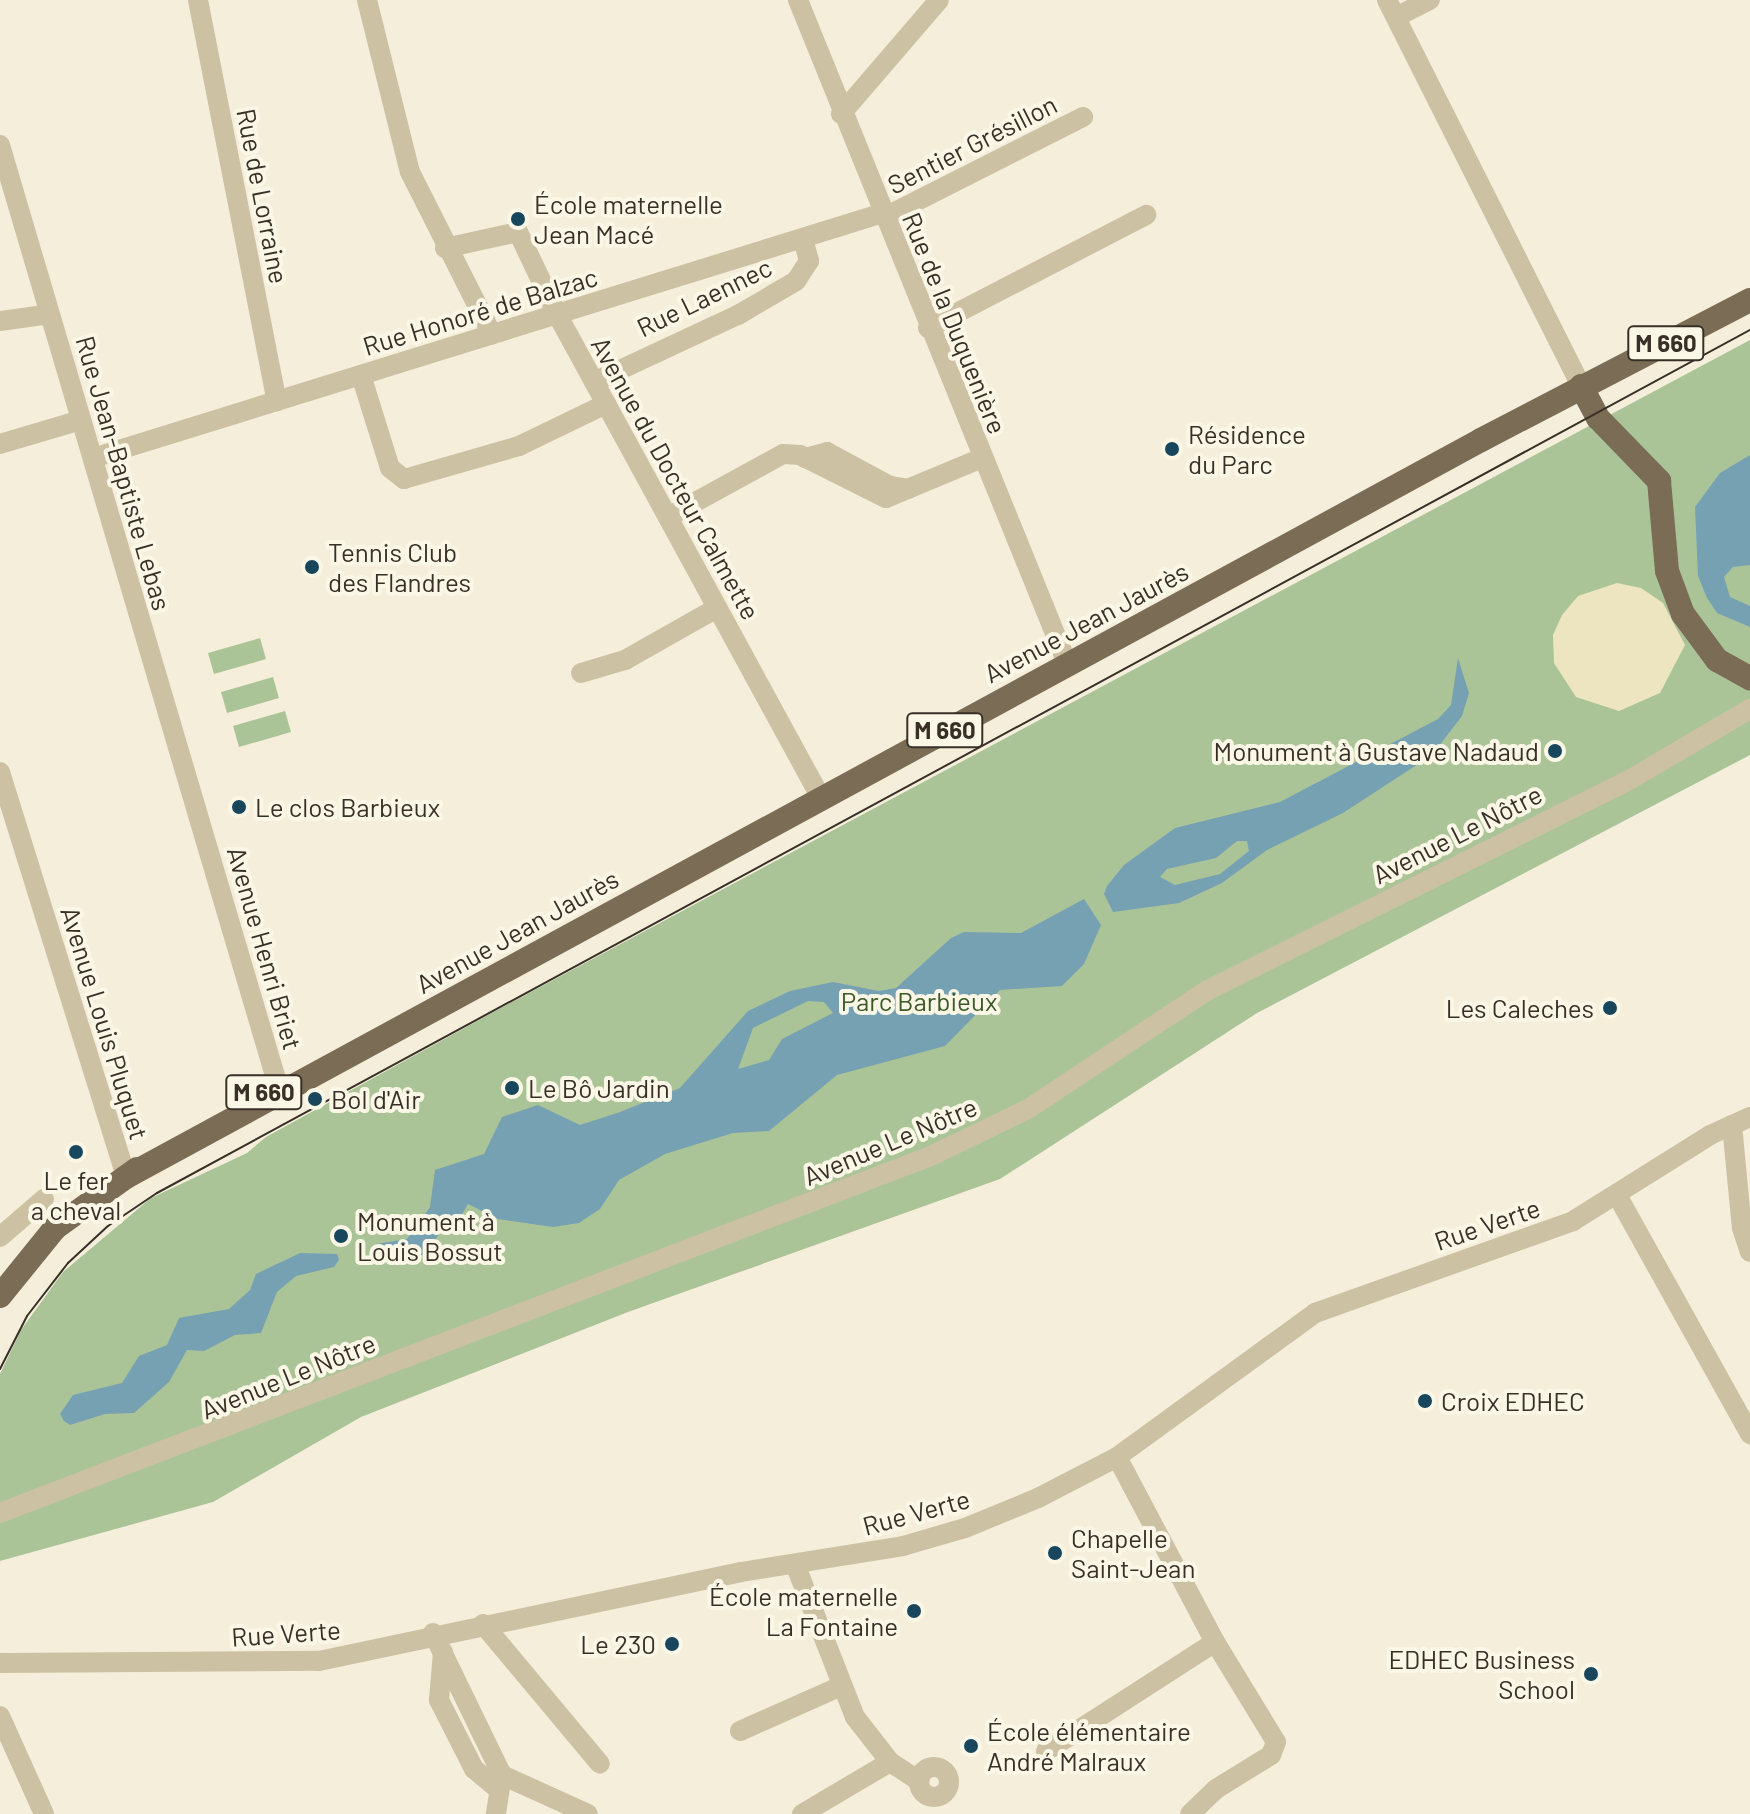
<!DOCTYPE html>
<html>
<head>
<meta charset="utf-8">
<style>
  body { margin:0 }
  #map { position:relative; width:1750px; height:1814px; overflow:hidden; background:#f4eeda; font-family:Barlow,sans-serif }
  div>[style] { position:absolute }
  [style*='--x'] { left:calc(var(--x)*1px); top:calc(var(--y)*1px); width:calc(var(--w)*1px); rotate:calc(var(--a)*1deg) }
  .green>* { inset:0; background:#aac498 }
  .plaza>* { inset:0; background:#ede5bf }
  .water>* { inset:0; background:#76a1b3 }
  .minor>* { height:20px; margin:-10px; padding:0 10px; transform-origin:10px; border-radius:10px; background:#cdc1a4 }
  .minor>.ring { margin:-10px; padding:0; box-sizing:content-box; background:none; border:20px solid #cdc1a4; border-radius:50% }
  .major>* { height:24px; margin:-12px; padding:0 12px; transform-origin:12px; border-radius:12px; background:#7b6c56 }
  .tram>* { height:2px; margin:-1px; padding:0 1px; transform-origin:1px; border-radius:1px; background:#383027 }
  .dots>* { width:22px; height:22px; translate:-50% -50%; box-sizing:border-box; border:4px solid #fbf7e6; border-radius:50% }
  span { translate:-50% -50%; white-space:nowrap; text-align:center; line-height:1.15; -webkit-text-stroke:8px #fbf7e6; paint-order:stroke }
  .shield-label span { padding:2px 6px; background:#fbf7e6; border:2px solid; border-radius:6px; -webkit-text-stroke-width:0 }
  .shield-label { font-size:24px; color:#383027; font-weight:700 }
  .street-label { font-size:26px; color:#383027 }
  .poi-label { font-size:26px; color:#383027 }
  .left { translate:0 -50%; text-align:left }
  .right { translate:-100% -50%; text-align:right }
  .park-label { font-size:26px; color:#3a5828 }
</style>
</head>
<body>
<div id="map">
  <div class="green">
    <div style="clip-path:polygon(1750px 340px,1750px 755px,1257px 1013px,1000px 1179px,628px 1312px,361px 1417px,213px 1502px,0 1561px,0 1374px,21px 1330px,63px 1272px,151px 1198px,247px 1153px,266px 1137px,499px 1009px)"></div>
    <div style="clip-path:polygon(260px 638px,266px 659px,214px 674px,208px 653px)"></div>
    <div style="clip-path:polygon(273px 677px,279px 698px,227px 713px,221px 692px)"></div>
    <div style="clip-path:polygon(285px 711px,291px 732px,239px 747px,233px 726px)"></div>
  </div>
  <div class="plaza">
    <div style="clip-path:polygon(1617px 583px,1641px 588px,1663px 603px,1685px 645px,1660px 693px,1619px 711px,1576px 697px,1554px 663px,1553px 635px,1562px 615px,1578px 596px)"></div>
  </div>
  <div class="water">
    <div style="clip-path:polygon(1750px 455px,1750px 565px,1733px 567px,1724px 577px,1730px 597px,1750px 606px,1750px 627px,1717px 613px,1707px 598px,1698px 576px,1695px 507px,1720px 473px)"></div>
    <div style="clip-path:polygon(evenodd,1458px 658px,1469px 693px,1462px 716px,1432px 755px,1343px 813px,1267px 850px,1222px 883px,1179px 903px,1113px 912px,1104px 894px,1107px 886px,1124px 865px,1175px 828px,1280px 802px,1438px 719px,1451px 705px,1458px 658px,1237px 841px,1247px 841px,1249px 851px,1220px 874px,1175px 885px,1160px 877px,1167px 869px,1216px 858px,1237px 841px)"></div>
    <div style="clip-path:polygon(evenodd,1084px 899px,1101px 925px,1084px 964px,1062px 986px,1000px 990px,945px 1046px,837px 1075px,769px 1131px,733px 1133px,665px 1154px,619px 1180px,600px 1209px,579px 1223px,553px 1227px,498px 1219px,468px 1204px,455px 1227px,441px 1231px,427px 1253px,407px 1261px,368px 1260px,376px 1244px,407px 1239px,430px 1207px,435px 1170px,484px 1154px,502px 1117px,538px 1105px,580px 1125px,620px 1112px,680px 1088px,748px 1011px,790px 991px,833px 982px,879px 991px,896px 988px,951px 938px,964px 932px,1021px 933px,1084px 899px,808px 1001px,824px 1002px,833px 1013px,782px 1039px,769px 1060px,738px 1069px,753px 1028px,808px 1001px)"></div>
    <div style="clip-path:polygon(300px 1253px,337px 1254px,339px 1260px,334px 1267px,296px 1276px,277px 1292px,261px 1333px,235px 1335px,204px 1351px,187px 1350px,169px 1382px,134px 1413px,105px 1414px,70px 1425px,64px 1421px,60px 1414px,73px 1395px,122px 1383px,139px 1356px,167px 1345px,179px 1318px,229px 1309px,250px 1290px,256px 1274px)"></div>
  </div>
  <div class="minor">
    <div style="--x:198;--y:0;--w:409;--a:78.9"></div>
    <div style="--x:367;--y:0;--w:177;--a:76"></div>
    <div style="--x:410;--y:172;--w:182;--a:63.2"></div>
    <div style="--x:798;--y:0;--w:715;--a:67.92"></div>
    <div style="--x:1387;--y:0;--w:432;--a:63.3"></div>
    <div style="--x:1396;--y:17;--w:38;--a:-27"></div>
    <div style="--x:841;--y:114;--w:150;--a:-49.3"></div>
    <div style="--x:0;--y:145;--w:992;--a:73.54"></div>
    <div style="--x:885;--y:217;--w:222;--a:-26.8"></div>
    <div style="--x:445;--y:248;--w:75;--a:-12.4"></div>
    <div style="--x:518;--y:232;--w:91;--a:64.6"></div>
    <div style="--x:557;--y:314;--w:551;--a:61.39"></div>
    <div style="--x:0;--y:321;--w:50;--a:-8"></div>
    <div style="--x:928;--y:328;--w:246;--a:-27.4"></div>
    <div style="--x:361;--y:375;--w:97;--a:72.7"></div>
    <div style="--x:390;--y:468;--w:18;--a:38"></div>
    <div style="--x:404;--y:479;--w:120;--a:-16"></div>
    <div style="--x:519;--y:446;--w:97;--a:-25.8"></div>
    <div style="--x:594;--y:382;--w:159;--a:-25"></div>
    <div style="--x:738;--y:315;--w:67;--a:-30.4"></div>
    <div style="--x:796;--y:281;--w:24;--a:-57"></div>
    <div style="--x:809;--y:261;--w:23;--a:-105"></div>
    <div style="--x:0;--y:444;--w:84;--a:-16.5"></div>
    <div style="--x:93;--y:458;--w:827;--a:-17.23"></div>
    <div style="--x:805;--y:458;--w:23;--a:-15"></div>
    <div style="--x:827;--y:452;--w:72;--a:28.4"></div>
    <div style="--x:890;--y:486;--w:18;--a:9"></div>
    <div style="--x:668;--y:517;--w:131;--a:-28.7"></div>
    <div style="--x:783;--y:454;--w:17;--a:3"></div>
    <div style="--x:800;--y:455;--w:96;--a:26.6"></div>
    <div style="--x:886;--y:498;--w:104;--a:-22.6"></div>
    <div style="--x:581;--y:673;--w:46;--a:-16.5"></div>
    <div style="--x:625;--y:660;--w:106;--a:-29.5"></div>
    <div style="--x:0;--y:772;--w:424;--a:72.7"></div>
    <div style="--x:1732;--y:1125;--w:103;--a:84.5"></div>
    <div style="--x:1742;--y:1228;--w:25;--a:72"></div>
    <div style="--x:1617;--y:1195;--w:274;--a:60.9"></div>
    <div style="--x:0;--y:1237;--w:58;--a:-40.8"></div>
    <div style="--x:1117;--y:1457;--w:209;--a:62.1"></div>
    <div style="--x:1215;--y:1642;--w:117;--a:58.6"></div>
    <div style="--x:1276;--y:1742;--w:14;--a:111"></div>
    <div style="--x:1271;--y:1755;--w:65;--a:148.3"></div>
    <div style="--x:1216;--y:1789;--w:36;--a:136"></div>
    <div style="--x:0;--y:1513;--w:997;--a:-20.98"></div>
    <div style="--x:931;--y:1156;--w:108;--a:-25.9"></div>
    <div style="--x:1028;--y:1109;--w:214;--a:-33.5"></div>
    <div style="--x:1206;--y:991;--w:475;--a:-26.5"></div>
    <div style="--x:1631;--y:779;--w:138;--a:-30.5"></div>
    <div style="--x:795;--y:1564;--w:164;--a:68.6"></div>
    <div style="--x:855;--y:1717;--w:57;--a:52.1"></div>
    <div style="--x:890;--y:1762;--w:35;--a:33"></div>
    <div style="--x:483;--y:1624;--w:182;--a:50.1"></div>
    <div style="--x:433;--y:1633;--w:158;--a:64.1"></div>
    <div style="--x:502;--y:1775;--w:39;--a:99"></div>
    <div style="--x:443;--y:1652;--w:48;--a:94.8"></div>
    <div style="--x:439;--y:1700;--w:77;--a:63.1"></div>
    <div style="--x:474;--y:1769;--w:33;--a:40"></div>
    <div style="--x:0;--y:1663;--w:319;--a:-0.4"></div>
    <div style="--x:319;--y:1661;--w:431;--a:-11.9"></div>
    <div style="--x:741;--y:1572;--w:164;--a:-9.1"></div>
    <div style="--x:903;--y:1546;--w:65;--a:-16.2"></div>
    <div style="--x:965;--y:1528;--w:79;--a:-22.3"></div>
    <div style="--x:1038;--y:1498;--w:89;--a:-27.4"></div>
    <div style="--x:1117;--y:1457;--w:245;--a:-36"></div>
    <div style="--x:1315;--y:1313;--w:274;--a:-19.6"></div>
    <div style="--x:1573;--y:1221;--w:162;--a:-32.1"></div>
    <div style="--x:1710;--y:1135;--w:44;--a:-24.2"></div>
    <div style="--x:0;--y:1716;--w:107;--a:65.8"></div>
    <div style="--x:740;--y:1731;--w:111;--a:-24"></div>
    <div style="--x:1046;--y:1751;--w:201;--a:-32.8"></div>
    <div class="ring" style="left:919px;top:1767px;width:10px;height:10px"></div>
    <div style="--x:502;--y:1775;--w:94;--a:24.4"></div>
    <div style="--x:802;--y:1814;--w:102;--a:-30.6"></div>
  </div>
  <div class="major">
    <div style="--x:1581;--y:386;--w:36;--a:62"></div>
    <div style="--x:1598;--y:418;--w:88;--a:45.9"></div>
    <div style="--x:1659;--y:481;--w:90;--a:84.9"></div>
    <div style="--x:1667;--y:571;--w:46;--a:69.6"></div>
    <div style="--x:1683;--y:614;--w:57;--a:53.5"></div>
    <div style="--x:1717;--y:660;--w:38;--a:29"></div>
    <div style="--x:126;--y:1177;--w:1542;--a:-28.54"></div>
    <div style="--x:1481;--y:440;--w:303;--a:-27.5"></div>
    <div style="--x:0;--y:1296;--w:87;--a:-51"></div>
    <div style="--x:55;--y:1228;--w:101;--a:-35.7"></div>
  </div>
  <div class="tram">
    <div style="--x:0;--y:1369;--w:59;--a:-63"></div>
    <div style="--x:27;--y:1316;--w:67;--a:-52.3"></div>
    <div style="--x:68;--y:1263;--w:54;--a:-42.8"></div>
    <div style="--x:108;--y:1226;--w:59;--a:-34"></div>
    <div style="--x:157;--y:1193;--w:1812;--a:-28.45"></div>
  </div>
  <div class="dots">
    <div style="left:518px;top:219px;background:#18465d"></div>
    <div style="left:1172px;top:449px;background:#18465d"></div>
    <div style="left:312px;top:567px;background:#18465d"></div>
    <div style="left:1555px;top:751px;background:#18465d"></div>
    <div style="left:239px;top:807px;background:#18465d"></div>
    <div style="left:1610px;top:1008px;background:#18465d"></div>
    <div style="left:512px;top:1088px;background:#18465d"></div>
    <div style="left:315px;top:1099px;background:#18465d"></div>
    <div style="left:76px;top:1152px;background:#18465d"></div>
    <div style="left:341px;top:1236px;background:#18465d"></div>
    <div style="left:1425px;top:1401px;background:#18465d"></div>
    <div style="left:1055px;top:1553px;background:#18465d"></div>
    <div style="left:914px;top:1611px;background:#18465d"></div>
    <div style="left:672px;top:1644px;background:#18465d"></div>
    <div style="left:1591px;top:1674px;background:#18465d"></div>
    <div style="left:971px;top:1746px;background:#18465d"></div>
  </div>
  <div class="shield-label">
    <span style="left:1666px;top:343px">M 660</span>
    <span style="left:945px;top:730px">M 660</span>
    <span style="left:264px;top:1092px">M 660</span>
  </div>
  <div class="street-label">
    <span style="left:972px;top:144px;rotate:-27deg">Sentier Grésillon</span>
    <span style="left:263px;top:196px;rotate:79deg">Rue de Lorraine</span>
    <span style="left:704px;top:297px;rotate:-26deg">Rue Laennec</span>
    <span style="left:480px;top:311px;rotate:-17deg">Rue Honoré de Balzac</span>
    <span style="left:955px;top:323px;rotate:68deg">Rue de la Duquenière</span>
    <span style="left:124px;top:473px;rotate:74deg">Rue Jean-Baptiste Lebas</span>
    <span style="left:676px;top:478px;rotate:61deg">Avenue du Docteur Calmette</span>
    <span style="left:1086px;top:622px;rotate:-28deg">Avenue Jean Jaurès</span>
    <span style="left:1457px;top:834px;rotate:-27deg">Avenue Le Nôtre</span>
    <span style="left:517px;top:931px;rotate:-29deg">Avenue Jean Jaurès</span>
    <span style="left:265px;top:948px;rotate:74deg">Avenue Henri Briet</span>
    <span style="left:105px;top:1023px;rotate:73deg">Avenue Louis Pluquet</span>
    <span style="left:890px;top:1141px;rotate:-23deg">Avenue Le Nôtre</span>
    <span style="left:1487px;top:1224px;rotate:-19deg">Rue Verte</span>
    <span style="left:288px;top:1376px;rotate:-22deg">Avenue Le Nôtre</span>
    <span style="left:916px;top:1512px;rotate:-15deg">Rue Verte</span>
    <span style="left:286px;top:1633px;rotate:-4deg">Rue Verte</span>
  </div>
  <div class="poi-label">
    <span class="left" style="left:534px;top:219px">École maternelle<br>Jean Macé</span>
    <span class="left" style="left:1188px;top:449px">Résidence<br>du Parc</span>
    <span class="left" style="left:328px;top:567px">Tennis Club<br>des Flandres</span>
    <span class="right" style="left:1539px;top:751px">Monument à Gustave Nadaud</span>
    <span class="left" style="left:255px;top:807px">Le clos Barbieux</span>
    <span class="right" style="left:1594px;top:1008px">Les Caleches</span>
    <span class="left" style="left:528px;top:1088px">Le Bô Jardin</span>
    <span class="left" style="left:331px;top:1099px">Bol d'Air</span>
    <span style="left:76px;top:1195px">Le fer<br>a cheval</span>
    <span class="left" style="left:357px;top:1236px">Monument à<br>Louis Bossut</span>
    <span class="left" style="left:1441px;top:1401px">Croix EDHEC</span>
    <span class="left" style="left:1071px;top:1553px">Chapelle<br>Saint-Jean</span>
    <span class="right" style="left:898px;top:1611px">École maternelle<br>La Fontaine</span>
    <span class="right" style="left:656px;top:1644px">Le 230</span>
    <span class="right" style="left:1575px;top:1674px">EDHEC Business<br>School</span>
    <span class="left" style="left:987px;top:1746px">École élémentaire<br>André Malraux</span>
  </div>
  <div class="park-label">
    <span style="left:919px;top:1001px">Parc Barbieux</span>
  </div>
</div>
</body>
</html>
